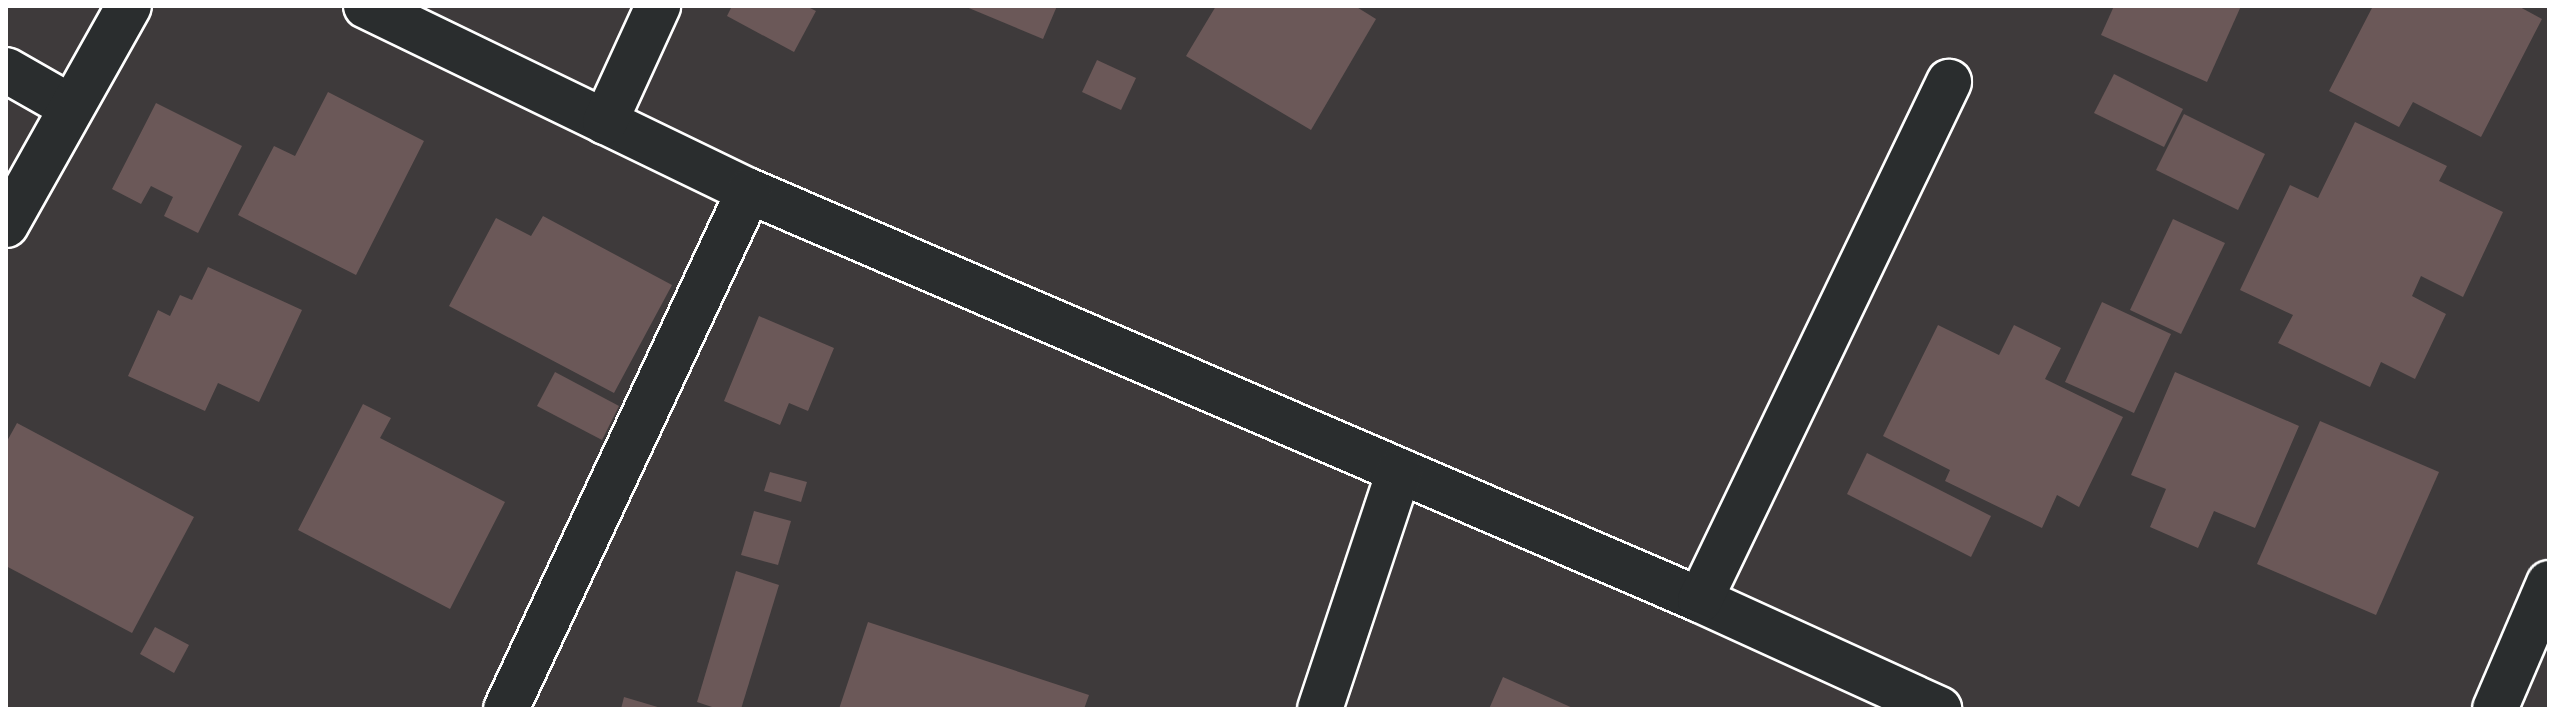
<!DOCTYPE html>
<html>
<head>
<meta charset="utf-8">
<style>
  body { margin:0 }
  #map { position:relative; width:2555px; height:715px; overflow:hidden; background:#3e3a3b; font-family:Delius,sans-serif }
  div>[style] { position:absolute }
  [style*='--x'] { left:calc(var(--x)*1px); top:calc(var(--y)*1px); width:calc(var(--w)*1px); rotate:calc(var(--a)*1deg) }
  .building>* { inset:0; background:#6b5858 }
  .roads { filter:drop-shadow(2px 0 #fff) drop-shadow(-2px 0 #fff) drop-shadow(0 2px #fff) drop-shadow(0 -2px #fff) }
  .minor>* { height:44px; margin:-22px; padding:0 22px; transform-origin:22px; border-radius:22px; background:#2a2d2e }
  span { translate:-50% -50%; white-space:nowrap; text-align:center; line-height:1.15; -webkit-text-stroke:6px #2a2d2e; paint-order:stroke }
  .frame { position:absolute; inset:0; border:8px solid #fff; pointer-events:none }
</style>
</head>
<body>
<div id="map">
  <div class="building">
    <div style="clip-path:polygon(732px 6px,806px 6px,816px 11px,794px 52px,727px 16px)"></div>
    <div style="clip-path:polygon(964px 6px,1057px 6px,1043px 39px)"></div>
    <div style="clip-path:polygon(1216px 6px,1355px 6px,1376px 19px,1311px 130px,1186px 56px)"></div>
    <div style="clip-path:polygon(2114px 6px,2241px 6px,2207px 82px,2101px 35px)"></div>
    <div style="clip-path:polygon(2373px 6px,2518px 6px,2542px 19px,2481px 137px,2413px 102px,2399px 127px,2329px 91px)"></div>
    <div style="clip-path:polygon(1097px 60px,1136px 78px,1121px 110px,1082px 92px)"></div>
    <div style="clip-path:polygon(2114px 74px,2183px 109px,2164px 147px,2094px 113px)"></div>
    <div style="clip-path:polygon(328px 92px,424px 141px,356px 275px,238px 215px,274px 146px,295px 156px)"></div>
    <div style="clip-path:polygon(156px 103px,242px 146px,198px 233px,164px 216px,173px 197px,151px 186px,141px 204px,112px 189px)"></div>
    <div style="clip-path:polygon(2184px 114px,2265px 154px,2238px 210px,2156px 170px)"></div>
    <div style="clip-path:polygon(2355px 122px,2447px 166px,2439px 181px,2503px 212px,2463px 297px,2421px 276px,2412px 296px,2446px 314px,2415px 379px,2381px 362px,2370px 387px,2278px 343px,2293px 315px,2240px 290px,2290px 185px,2318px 198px)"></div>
    <div style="clip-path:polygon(543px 216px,672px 285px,614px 393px,449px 306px,496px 218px,531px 236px)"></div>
    <div style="clip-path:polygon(2173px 219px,2225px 243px,2181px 334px,2130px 310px)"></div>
    <div style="clip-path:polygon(208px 267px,302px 310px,259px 402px,218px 383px,205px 411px,128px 376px,158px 310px,170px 316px,180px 295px,192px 300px)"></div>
    <div style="clip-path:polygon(2102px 302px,2171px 334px,2134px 413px,2065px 382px)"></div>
    <div style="clip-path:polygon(759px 316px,834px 348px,808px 411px,789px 403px,780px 425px,724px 401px)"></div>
    <div style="clip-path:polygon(1938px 325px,1999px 355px,2014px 325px,2061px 348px,2045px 379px,2123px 417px,2079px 507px,2057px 495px,2042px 528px,1945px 481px,1950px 470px,1883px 436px)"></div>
    <div style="clip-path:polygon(555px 372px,619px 406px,602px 440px,537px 406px)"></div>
    <div style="clip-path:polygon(2175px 372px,2299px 426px,2255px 528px,2214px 511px,2198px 548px,2150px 527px,2166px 489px,2131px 475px)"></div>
    <div style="clip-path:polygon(363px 404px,391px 418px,380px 438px,505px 502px,450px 609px,298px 530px)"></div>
    <div style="clip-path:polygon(2320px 421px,2439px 472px,2376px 615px,2257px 564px)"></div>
    <div style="clip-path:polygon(17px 423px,194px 517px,132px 633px,6px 566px,6px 443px)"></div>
    <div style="clip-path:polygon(1867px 453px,1991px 516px,1971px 557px,1847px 494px)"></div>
    <div style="clip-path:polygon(770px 472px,807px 482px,801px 502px,764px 491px)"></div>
    <div style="clip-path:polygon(754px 511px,791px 521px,778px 565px,741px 555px)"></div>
    <div style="clip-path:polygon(736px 571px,779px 585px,741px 709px,718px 709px,697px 702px)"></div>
    <div style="clip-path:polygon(868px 622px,1089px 695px,1084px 709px,839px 709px)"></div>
    <div style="clip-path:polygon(155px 627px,189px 645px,174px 673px,140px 654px)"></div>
    <div style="clip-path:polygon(1503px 677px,1575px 709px,1489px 709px)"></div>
    <div style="clip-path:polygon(624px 697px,661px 708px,661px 709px,621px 709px)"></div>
  </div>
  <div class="roads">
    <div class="minor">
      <div style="--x:366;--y:6;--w:425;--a:25.8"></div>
      <div style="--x:749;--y:191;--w:1035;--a:23.27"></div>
      <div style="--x:1700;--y:600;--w:263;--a:24.5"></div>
      <div style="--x:6;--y:70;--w:75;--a:29.6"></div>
      <div style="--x:605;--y:122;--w:128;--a:-65.4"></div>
      <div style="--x:6;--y:225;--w:251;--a:-60.7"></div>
      <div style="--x:1700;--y:600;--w:575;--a:-64.33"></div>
      <div style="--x:506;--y:709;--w:572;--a:-64.87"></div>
      <div style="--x:1320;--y:709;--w:251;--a:-71.6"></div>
      <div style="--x:2495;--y:709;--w:137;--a:-66.8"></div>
    </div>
  </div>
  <div class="frame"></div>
</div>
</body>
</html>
